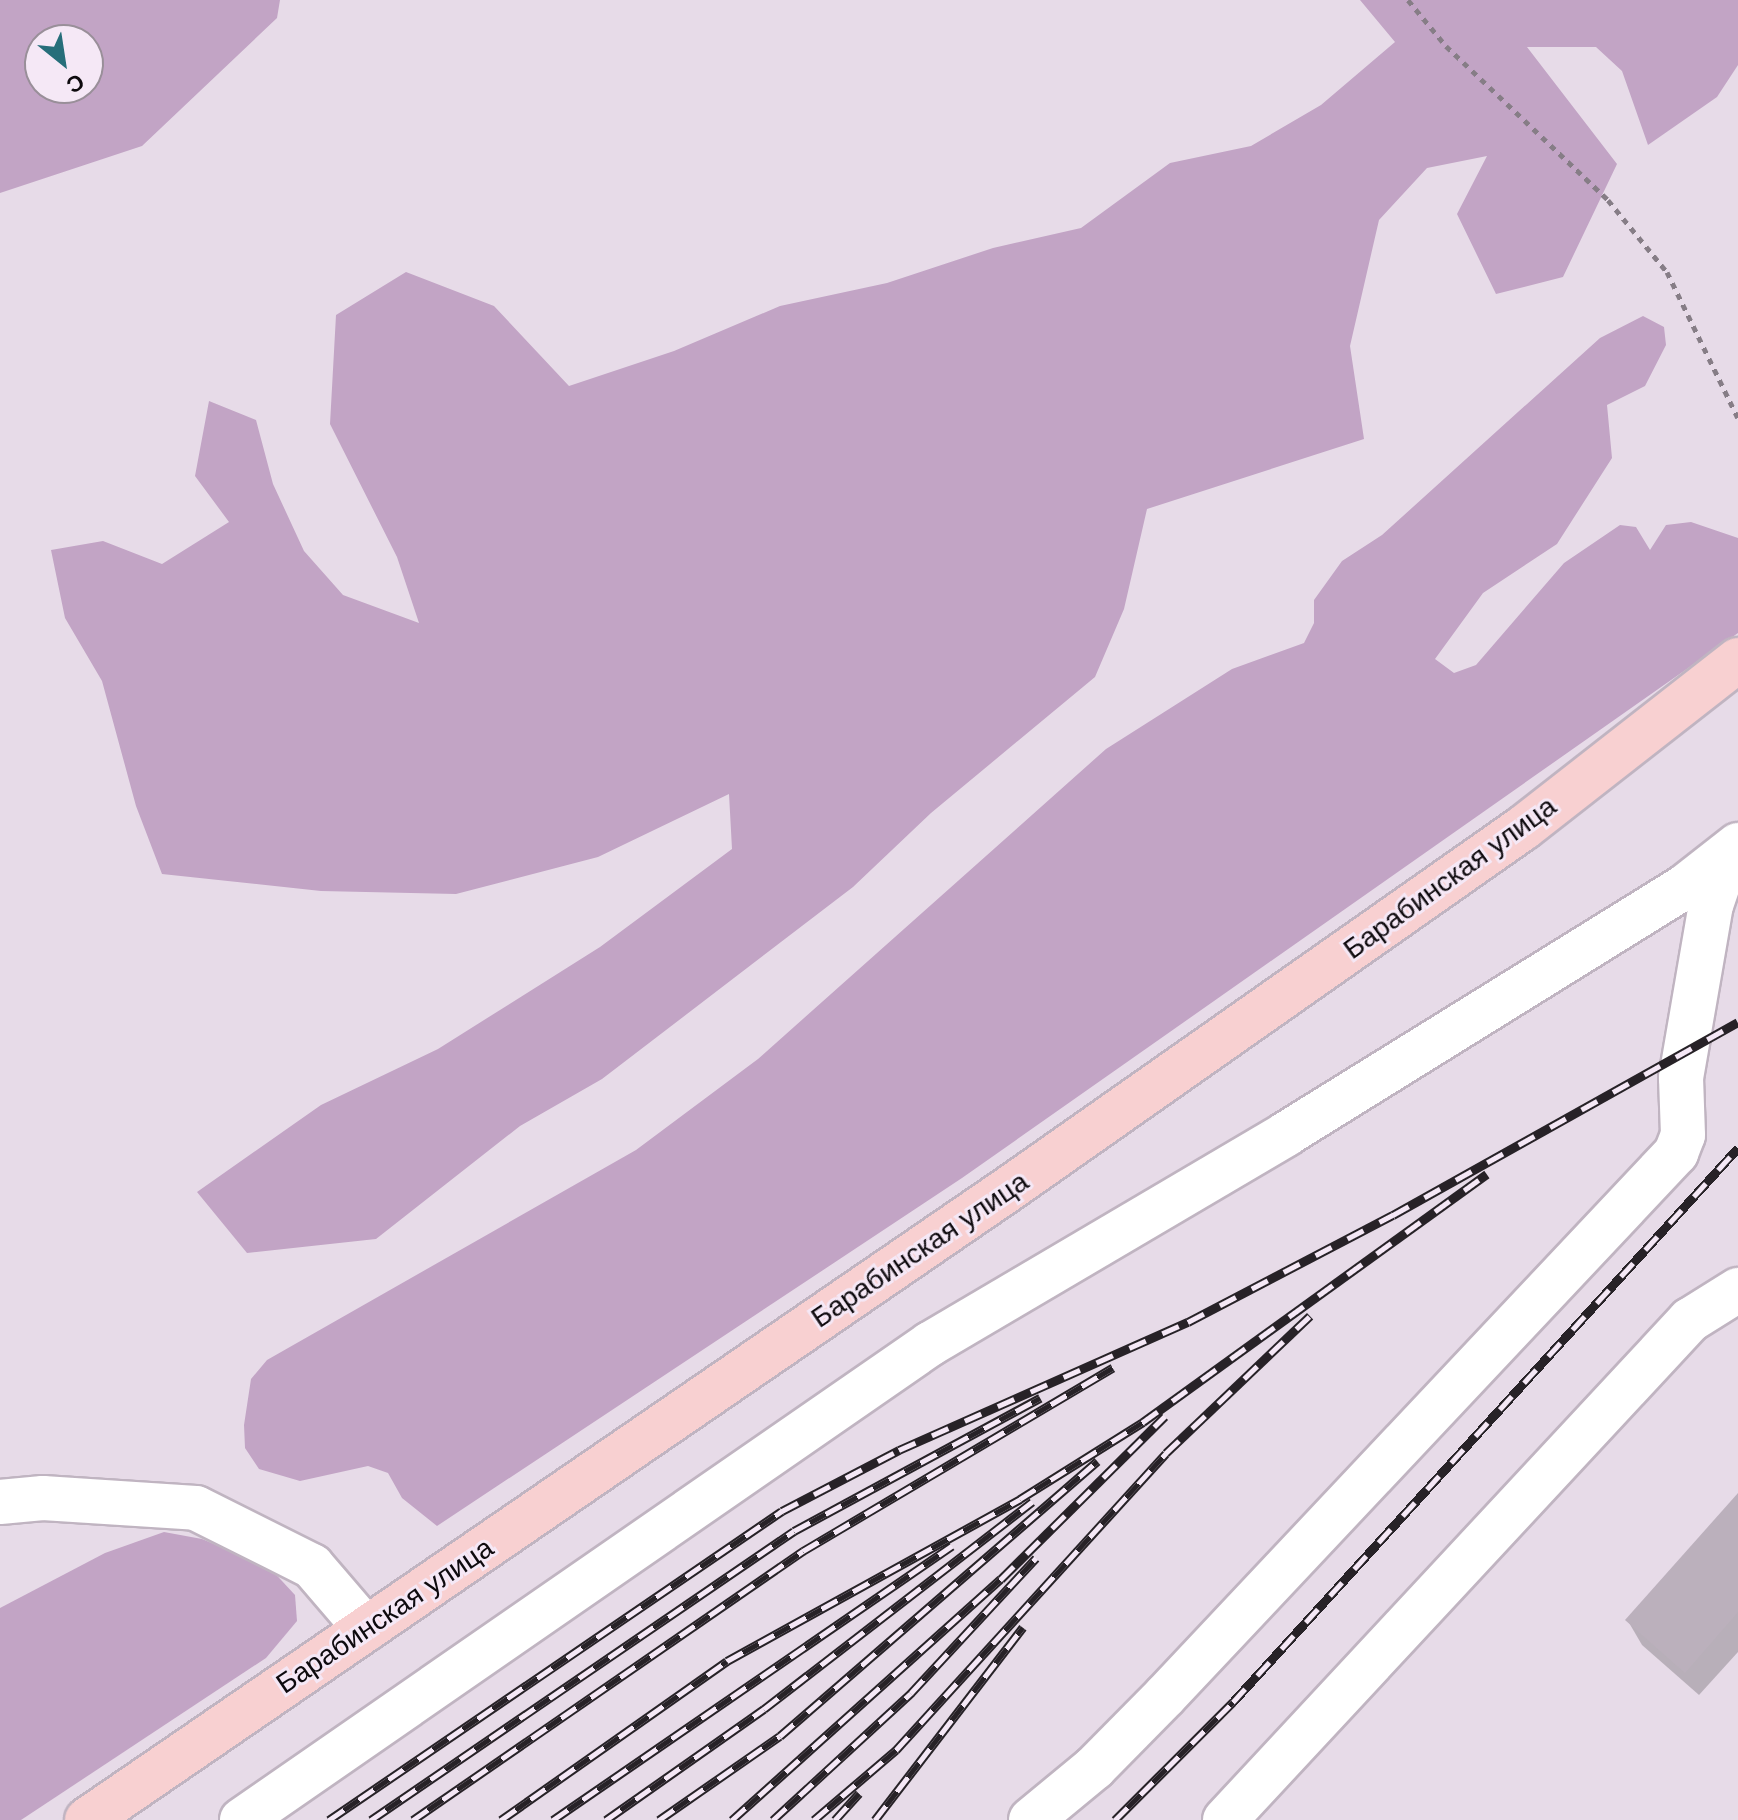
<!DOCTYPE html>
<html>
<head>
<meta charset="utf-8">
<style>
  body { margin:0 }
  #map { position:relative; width:1738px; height:1820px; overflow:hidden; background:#e7dbe8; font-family:Helvetica,sans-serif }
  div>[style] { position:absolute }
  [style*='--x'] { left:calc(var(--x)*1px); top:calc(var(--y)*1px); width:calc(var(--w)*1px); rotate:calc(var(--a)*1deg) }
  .green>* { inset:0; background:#c2a4c5 }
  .shadow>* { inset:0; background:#0003 }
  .building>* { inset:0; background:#bbb0bc }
  .path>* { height:5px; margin-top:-2.5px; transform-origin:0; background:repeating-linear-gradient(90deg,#867d86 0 6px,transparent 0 12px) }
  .roads { filter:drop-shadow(2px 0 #c0b4c1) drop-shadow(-2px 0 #c0b4c1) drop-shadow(0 2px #c0b4c1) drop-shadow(0 -2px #c0b4c1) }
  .minor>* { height:44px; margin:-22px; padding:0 22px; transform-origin:22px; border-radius:22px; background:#fff }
  .major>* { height:44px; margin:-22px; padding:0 22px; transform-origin:22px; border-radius:22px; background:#f8d0d1 }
  .rail>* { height:9px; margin-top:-4.5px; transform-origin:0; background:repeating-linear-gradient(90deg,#f5e8f6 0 18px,#272227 0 36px); box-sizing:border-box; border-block:2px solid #272227 }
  span { translate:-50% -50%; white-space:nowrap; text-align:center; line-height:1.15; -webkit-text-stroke:6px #f5e8f6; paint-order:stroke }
  .street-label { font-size:28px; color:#0e0a0e }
  .north { position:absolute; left:24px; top:24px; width:80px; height:80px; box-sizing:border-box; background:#f5e8f6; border:2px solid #998f99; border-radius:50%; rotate:150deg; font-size:22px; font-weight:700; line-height:32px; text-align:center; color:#0e0a0e }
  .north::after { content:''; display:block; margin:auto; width:28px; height:36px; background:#266e7a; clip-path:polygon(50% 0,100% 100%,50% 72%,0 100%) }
</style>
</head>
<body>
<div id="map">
  <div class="green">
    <div style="clip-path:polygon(evenodd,0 0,280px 0,277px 18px,142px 146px,0 193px,0 0,40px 40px,88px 40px,88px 88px,40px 88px,40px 40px)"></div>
    <div style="clip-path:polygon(1360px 0,1738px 0,1738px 65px,1717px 97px,1648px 145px,1622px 71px,1596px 47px,1527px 47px,1617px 164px,1563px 277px,1496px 294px,1457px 214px,1487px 156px,1427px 168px,1379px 220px,1350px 346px,1364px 439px,1147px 509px,1124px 609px,1095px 677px,931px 813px,853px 887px,602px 1079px,520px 1126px,376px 1239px,247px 1253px,197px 1192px,321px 1105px,438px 1049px,600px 947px,732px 849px,729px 794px,598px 857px,456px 894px,321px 891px,162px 874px,136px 806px,102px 681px,65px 618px,51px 550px,103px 541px,162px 564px,229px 522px,195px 476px,209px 401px,256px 420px,273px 484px,304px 551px,343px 595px,419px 623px,397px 557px,330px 424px,336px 315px,406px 272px,494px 306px,569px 386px,674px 351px,780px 306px,887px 283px,993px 248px,1081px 228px,1170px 163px,1251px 146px,1321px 105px,1395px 42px)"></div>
    <div style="clip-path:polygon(1643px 316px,1664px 327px,1666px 345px,1645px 386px,1607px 405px,1612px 458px,1557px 544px,1483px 593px,1435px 659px,1454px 673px,1476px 665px,1564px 563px,1620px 525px,1636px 527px,1650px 550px,1666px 525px,1691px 522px,1738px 538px,1738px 633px,962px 1178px,437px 1526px,402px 1498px,388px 1473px,368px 1466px,300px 1481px,259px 1469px,245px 1448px,244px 1425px,251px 1379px,267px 1360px,636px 1150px,758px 1059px,1106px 749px,1232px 669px,1304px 643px,1314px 623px,1314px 600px,1342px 561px,1382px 535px,1600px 338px)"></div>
    <div style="clip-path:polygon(164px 1532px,202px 1539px,269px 1567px,295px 1595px,297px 1621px,266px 1658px,21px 1820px,0 1820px,0 1608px,105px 1553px)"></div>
  </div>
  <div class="shadow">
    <div style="clip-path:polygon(1738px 1496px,1738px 1652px,1699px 1695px,1642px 1645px,1628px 1621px)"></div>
  </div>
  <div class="building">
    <div style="clip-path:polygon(1738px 1493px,1738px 1612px,1685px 1673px,1625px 1620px)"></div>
  </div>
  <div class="path">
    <div style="--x:1408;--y:0;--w:60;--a:50.4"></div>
    <div style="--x:1446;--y:46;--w:224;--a:43.5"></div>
    <div style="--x:1608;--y:200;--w:93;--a:50.7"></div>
    <div style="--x:1667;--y:272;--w:162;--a:64.1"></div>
  </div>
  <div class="roads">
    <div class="minor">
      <div style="--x:0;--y:1502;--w:43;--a:-5.3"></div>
      <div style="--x:43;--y:1498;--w:153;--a:3.7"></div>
      <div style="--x:196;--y:1508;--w:130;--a:26.6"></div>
      <div style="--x:312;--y:1566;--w:83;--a:49.4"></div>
      <div style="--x:242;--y:1820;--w:837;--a:-34.68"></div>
      <div style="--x:930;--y:1344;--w:413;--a:-30.5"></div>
      <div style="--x:1286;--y:1134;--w:472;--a:-31.8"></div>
      <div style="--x:1687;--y:885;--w:65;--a:-38.1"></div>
      <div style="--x:1031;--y:1820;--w:82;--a:-39.5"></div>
      <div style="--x:1094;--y:1768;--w:101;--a:-45.4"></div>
      <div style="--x:1165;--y:1696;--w:746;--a:-46.74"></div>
      <div style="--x:1676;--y:1153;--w:19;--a:-69"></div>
      <div style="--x:1683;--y:1135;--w:57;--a:-92"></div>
      <div style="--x:1681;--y:1078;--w:176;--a:-80.2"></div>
      <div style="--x:1711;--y:905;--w:43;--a:-71.1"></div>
      <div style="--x:1725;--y:864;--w:18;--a:-52"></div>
      <div style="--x:1225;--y:1820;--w:683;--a:-47.08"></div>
      <div style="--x:1690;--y:1320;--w:57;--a:-32"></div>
    </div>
    <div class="major">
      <div style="--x:87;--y:1820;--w:1119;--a:-34.4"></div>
      <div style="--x:1010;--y:1188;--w:627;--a:-35.06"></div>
      <div style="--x:1523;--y:828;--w:273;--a:-38"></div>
    </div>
  </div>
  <div class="rail">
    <div style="--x:329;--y:1820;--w:548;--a:-34.3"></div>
    <div style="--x:782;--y:1511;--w:132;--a:-27.5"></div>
    <div style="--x:899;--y:1450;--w:316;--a:-23.9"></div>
    <div style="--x:1188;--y:1322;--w:231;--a:-27.6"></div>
    <div style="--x:1393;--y:1215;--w:395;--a:-29.2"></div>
    <div style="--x:371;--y:1820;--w:512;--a:-34.34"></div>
    <div style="--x:794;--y:1531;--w:280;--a:-28.4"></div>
    <div style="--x:413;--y:1820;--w:474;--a:-34.6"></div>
    <div style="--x:803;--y:1551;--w:360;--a:-30.6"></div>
    <div style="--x:501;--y:1820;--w:276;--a:-35.1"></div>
    <div style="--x:727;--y:1661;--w:335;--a:-28.9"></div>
    <div style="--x:1020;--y:1499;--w:145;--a:-32"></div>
    <div style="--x:1143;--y:1422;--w:424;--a:-35.8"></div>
    <div style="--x:553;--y:1820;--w:484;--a:-34.5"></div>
    <div style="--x:606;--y:1820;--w:193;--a:-35.1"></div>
    <div style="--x:764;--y:1709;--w:339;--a:-37.7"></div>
    <div style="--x:659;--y:1820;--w:147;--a:-34.8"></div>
    <div style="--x:780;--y:1736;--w:420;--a:-40.9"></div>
    <div style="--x:732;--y:1820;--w:361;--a:-41.9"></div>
    <div style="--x:1001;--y:1579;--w:231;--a:-44.8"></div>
    <div style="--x:773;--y:1820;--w:188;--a:-42.6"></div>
    <div style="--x:911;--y:1693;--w:184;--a:-47.2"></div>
    <div style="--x:814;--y:1820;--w:108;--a:-40.5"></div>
    <div style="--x:896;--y:1750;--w:401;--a:-47.7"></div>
    <div style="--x:1166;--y:1453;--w:199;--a:-43.6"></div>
    <div style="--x:835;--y:1820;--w:36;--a:-48"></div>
    <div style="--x:875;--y:1820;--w:243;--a:-52.5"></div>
    <div style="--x:1115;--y:1820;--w:167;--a:-45"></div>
    <div style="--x:1233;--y:1702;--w:750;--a:-47.65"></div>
  </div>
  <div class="street-label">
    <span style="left:1450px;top:878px;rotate:-36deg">Барабинская улица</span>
    <span style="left:920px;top:1250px;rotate:-34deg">Барабинская улица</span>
    <span style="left:385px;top:1616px;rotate:-34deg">Барабинская улица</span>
  </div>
  <div class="north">С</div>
</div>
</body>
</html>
